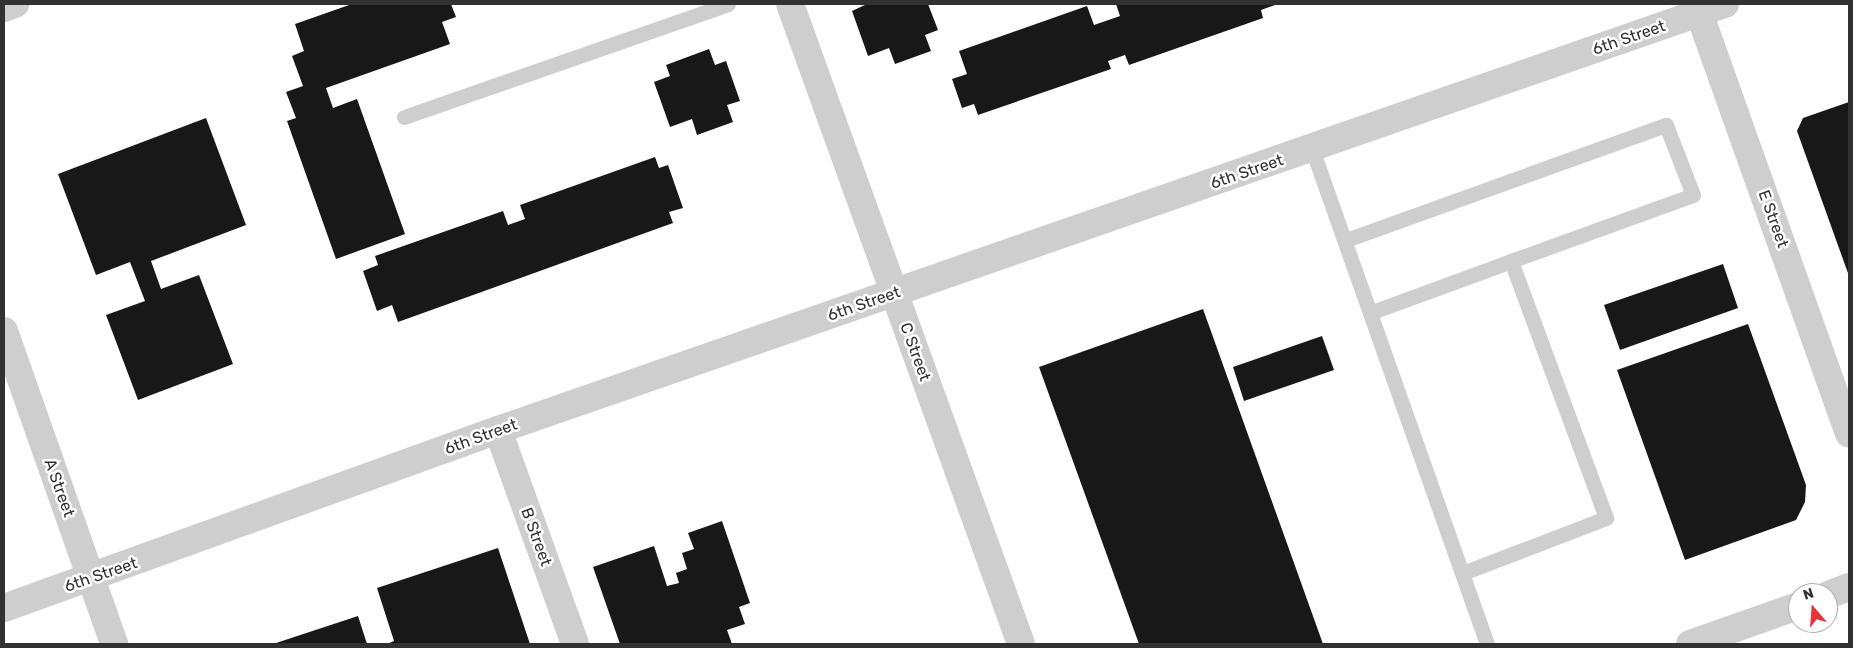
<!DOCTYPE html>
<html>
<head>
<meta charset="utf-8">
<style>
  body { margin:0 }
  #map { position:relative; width:1853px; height:648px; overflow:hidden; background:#fff; font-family:Rubik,sans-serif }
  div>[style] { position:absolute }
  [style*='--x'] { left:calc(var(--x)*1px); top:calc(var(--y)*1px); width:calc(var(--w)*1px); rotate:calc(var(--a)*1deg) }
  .building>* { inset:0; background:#181818 }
  .lane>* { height:15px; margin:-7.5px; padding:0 7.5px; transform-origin:7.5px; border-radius:7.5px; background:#cecece }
  .street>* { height:28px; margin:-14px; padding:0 14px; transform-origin:14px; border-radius:14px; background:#cecece }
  span { translate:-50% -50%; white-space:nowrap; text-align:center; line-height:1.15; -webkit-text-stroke:5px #fff; paint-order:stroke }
  .street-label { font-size:16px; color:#313131 }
  .frame { position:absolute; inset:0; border:5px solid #313131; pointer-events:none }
  .north { position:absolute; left:1788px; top:583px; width:50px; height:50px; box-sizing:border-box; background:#fff; border:1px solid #adadad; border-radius:50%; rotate:342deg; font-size:14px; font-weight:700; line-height:20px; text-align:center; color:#313131 }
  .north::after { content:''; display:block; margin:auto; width:18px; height:22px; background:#e53539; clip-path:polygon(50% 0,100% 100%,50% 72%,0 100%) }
</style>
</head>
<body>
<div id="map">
  <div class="building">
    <div style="clip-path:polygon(352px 4px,451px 4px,456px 17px,442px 22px,450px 44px,326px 88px,333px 108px,357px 99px,405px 234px,336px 259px,287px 121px,296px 118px,286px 92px,303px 86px,292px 56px,304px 51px,295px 24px)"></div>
    <div style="clip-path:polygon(867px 4px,928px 4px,938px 30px,925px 35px,931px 51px,895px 64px,889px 48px,868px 56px,852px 11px)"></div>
    <div style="clip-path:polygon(1116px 4px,1278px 4px,1261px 10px,1263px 18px,1129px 65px,1125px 55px,1108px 61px,1111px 69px,978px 115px,974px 104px,962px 108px,952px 79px,967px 74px,959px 51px,1087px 6px,1094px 25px,1120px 16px)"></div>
    <div style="clip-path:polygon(709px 49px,715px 65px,726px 61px,740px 101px,727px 105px,733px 122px,697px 135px,692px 119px,670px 127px,654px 82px,670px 76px,666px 65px)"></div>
    <div style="clip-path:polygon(1849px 102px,1849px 276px,1797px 131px,1803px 118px)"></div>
    <div style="clip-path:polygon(206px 118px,246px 225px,151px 261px,161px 289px,199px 275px,233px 364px,138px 400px,106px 315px,145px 301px,130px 262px,96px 275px,58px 174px)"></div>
    <div style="clip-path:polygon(655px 157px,659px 168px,668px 165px,683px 208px,669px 212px,673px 223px,398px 322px,392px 305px,377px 311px,363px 271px,378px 265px,375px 256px,503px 211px,508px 225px,525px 219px,520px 205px)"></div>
    <div style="clip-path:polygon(1723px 264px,1738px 308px,1620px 350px,1604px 305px)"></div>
    <div style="clip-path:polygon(1203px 309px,1323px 644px,1139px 644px,1039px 367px)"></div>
    <div style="clip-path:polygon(1748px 324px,1806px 485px,1805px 502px,1796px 520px,1685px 560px,1617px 370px)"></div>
    <div style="clip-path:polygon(1322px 336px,1334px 370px,1244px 401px,1233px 367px)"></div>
    <div style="clip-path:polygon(722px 521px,750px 603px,739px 607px,745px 624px,727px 630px,732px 644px,620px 644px,593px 567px,654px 546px,667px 586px,679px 583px,676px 573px,687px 569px,682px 553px,694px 549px,688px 533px)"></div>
    <div style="clip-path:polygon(498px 548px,530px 644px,387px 644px,394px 641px,377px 588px)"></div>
    <div style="clip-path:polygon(358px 616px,367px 644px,273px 644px)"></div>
  </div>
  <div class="lane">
    <div style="--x:404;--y:117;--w:343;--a:-19.2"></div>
    <div style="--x:1312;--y:149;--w:525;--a:70.53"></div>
    <div style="--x:1346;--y:240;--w:340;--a:-19.8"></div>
    <div style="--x:1666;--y:125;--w:75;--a:68.9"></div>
    <div style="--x:1693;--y:195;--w:194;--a:160.1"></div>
    <div style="--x:1511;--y:261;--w:274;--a:69.7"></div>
    <div style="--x:1606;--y:518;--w:153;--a:159"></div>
    <div style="--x:1372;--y:312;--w:148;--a:-20.1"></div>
  </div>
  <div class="street">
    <div style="--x:790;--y:4;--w:680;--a:70.15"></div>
    <div style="--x:1696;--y:4;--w:456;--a:70.4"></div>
    <div style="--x:4;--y:8;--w:12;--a:-20"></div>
    <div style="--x:4;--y:331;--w:332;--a:70.6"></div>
    <div style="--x:498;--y:430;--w:227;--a:70.2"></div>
    <div style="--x:1828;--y:595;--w:22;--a:-21"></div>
    <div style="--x:4;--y:608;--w:525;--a:-19.82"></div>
    <div style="--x:498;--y:430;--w:1299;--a:-19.15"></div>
    <div style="--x:1690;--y:644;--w:114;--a:-19.4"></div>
  </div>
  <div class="street-label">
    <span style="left:1629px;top:38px;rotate:-19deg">6th Street</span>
    <span style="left:1247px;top:172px;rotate:-19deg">6th Street</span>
    <span style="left:1773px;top:219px;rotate:70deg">E Street</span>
    <span style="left:864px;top:304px;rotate:-19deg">6th Street</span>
    <span style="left:915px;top:352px;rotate:70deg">C Street</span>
    <span style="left:481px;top:437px;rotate:-20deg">6th Street</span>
    <span style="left:59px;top:488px;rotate:70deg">A Street</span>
    <span style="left:536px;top:537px;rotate:70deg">B Street</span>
    <span style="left:101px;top:575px;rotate:-19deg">6th Street</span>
  </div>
  <div class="frame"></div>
  <div class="north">N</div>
</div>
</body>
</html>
